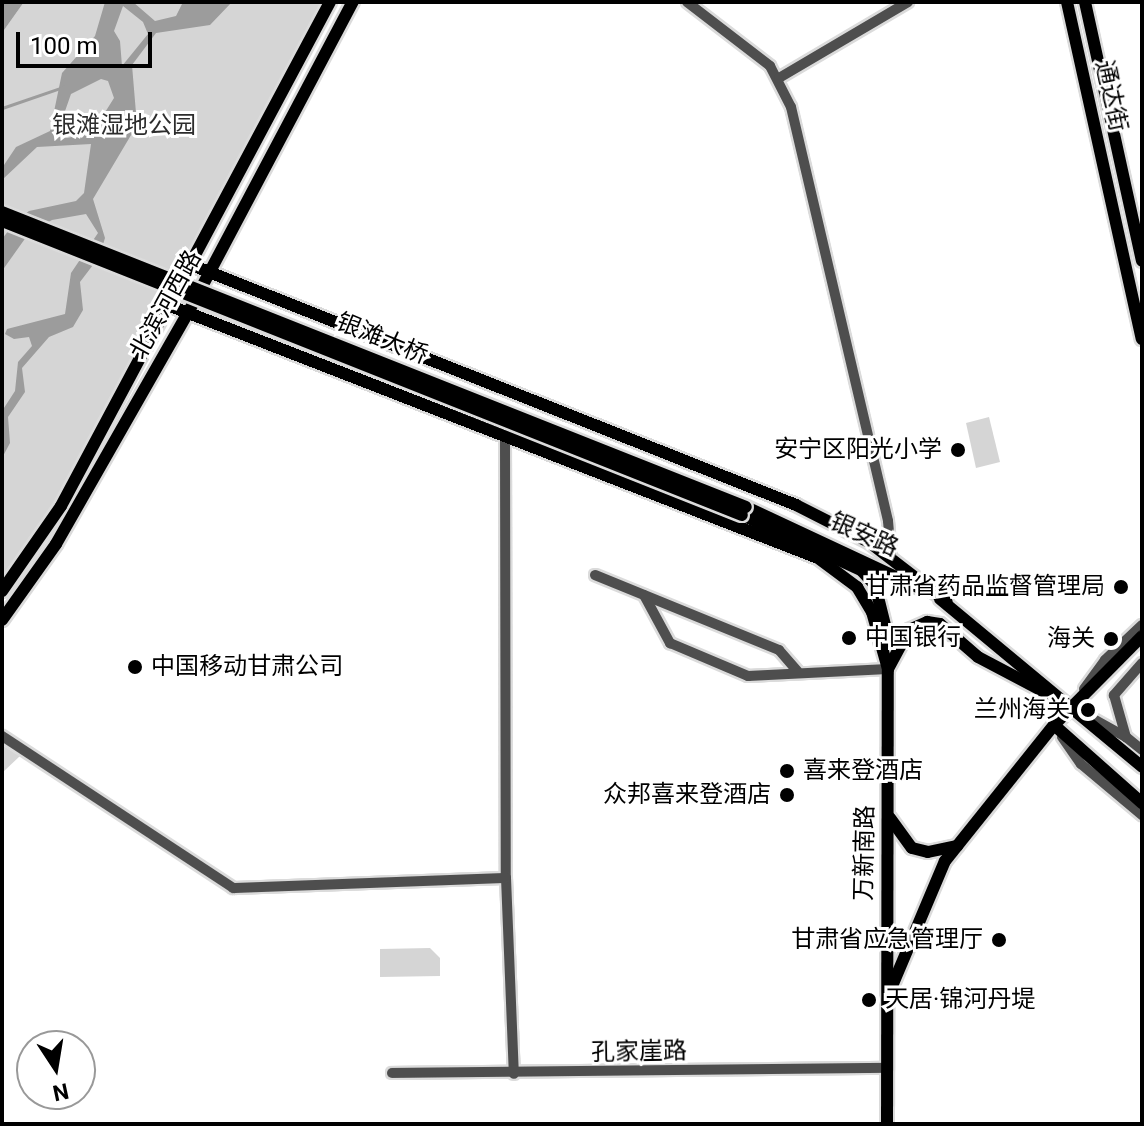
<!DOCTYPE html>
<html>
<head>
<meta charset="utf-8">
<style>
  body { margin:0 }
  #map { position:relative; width:1144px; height:1126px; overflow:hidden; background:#fff; font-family:Roboto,"Noto Sans SC",sans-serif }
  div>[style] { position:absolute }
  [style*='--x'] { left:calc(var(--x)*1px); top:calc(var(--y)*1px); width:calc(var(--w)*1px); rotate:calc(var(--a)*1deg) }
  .green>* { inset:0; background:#d5d5d5 }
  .water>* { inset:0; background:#9c9c9c }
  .stream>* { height:3px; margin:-1.5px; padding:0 1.5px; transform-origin:1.5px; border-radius:1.5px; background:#9c9c9c }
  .roads { filter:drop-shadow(2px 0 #dbdbdb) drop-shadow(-2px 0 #dbdbdb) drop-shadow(0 2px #dbdbdb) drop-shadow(0 -2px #dbdbdb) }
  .minor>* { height:10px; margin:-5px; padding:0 5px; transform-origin:5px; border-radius:5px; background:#4e4e4e }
  .major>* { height:12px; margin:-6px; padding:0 6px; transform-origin:6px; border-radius:6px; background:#000 }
  .bridges { filter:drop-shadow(2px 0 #dbdbdb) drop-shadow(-2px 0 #dbdbdb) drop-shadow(0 2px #dbdbdb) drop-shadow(0 -2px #dbdbdb) }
  .major-bridge>* { height:12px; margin:-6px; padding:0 6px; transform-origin:6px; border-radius:6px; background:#000 }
  .dots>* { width:22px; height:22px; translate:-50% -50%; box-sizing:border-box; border:4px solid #fff; border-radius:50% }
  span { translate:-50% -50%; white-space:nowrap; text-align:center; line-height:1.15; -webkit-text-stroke:6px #fff; paint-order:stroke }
  .street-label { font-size:24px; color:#000 }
  .park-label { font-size:24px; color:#2c2c2c }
  .poi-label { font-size:24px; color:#000 }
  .right { translate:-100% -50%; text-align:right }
  .left { translate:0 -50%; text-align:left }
  .frame { position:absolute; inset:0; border:4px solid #000; pointer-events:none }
  .north { position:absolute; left:16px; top:1030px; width:80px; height:80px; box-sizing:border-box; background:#fff; border:2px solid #999; border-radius:50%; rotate:168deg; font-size:22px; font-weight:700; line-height:32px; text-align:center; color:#000 }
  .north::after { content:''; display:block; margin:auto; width:28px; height:36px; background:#000; clip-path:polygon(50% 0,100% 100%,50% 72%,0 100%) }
  .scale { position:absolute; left:16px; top:32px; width:136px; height:36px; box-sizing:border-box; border:4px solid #000; border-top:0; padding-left:10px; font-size:24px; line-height:28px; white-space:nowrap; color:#000; -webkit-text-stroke:6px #fff; paint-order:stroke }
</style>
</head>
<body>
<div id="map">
  <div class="green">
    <div style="clip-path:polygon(24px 2px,330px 2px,61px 506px,2px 591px,2px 33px)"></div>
    <div style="clip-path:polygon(989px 417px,1000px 462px,976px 468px,966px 423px)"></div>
    <div style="clip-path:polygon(2px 745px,20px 756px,2px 773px)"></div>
    <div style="clip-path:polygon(430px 948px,440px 958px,440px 976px,380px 977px,380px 949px)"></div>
  </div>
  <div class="water">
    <div style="clip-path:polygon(2px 2px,24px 2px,2px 33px)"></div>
    <div style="clip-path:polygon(evenodd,105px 2px,133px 2px,155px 21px,176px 16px,183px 2px,232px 2px,210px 25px,156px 33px,132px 65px,137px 125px,93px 199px,105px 238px,99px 257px,80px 282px,83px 310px,73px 327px,49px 337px,22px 368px,25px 392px,8px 417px,10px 443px,2px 458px,2px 411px,15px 391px,18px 362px,32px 346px,29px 337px,14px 339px,5px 334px,7px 329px,65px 314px,71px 273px,98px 233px,86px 214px,52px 220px,29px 233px,2px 271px,2px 239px,16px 221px,29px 211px,76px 201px,84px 193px,91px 144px,37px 147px,2px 180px,2px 168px,16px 147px,50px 131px,62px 73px,95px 36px,105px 2px,123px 6px,143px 22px,148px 34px,122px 66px,120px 41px,114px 31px,123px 6px,105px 2px,101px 79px,108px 81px,114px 98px,92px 133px,67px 138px,57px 134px,71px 94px,101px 79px)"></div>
  </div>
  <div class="stream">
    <div style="--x:2;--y:108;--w:65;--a:-19"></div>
  </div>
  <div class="roads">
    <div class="minor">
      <div style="--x:687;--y:2;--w:105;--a:37.6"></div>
      <div style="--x:770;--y:66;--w:46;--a:62.9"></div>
      <div style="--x:791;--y:107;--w:425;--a:76.8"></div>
      <div style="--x:888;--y:521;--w:36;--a:85"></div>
      <div style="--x:779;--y:78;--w:150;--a:-30.5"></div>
      <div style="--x:505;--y:436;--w:442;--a:89.9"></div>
      <div style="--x:506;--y:878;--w:196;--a:87.7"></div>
      <div style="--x:595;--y:575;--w:199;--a:22.2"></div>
      <div style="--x:779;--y:650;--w:28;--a:49"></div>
      <div style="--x:644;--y:595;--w:55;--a:61.6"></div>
      <div style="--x:670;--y:643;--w:85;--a:22.9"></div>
      <div style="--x:748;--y:676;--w:140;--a:-2.9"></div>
      <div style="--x:1142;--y:663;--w:43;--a:131.2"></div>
      <div style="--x:1114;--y:695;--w:44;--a:74.1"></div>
      <div style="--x:1126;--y:737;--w:21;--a:39"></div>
      <div style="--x:1084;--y:689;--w:36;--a:-54"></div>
      <div style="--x:1105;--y:660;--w:51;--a:-43.4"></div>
      <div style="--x:1081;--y:712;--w:51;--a:29.1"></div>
      <div style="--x:2;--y:736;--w:277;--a:33.3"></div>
      <div style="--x:233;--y:888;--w:273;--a:-2.1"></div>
      <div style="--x:1062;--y:737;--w:33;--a:55"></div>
      <div style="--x:1081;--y:764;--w:80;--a:39.9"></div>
      <div style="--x:392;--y:1073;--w:495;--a:-0.6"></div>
    </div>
    <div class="major">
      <div style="--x:1067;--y:2;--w:345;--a:77.5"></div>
      <div style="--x:1085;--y:2;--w:265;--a:77.6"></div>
      <div style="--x:189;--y:264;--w:653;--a:21.65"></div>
      <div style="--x:796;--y:505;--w:82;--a:26.9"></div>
      <div style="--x:869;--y:542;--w:98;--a:37.6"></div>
      <div style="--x:168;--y:305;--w:698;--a:21.27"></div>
      <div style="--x:818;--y:558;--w:49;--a:36.6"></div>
      <div style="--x:857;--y:587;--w:29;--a:59"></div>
      <div style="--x:872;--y:612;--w:59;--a:74.3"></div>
      <div style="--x:746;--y:507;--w:196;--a:25"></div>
      <div style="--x:742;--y:515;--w:131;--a:24.8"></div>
      <div style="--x:861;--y:570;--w:21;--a:47"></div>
      <div style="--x:875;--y:585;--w:58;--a:76"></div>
      <div style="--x:2;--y:591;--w:103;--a:-55.2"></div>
      <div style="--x:61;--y:506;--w:571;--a:-61.91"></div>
      <div style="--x:940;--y:599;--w:263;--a:39.7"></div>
      <div style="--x:2;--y:620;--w:93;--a:-54.6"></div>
      <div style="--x:56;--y:544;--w:266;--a:-60.3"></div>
      <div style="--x:188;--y:313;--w:352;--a:-62.1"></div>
      <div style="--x:888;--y:669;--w:44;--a:-61.7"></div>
      <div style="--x:909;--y:630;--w:20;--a:-24"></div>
      <div style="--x:927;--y:622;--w:13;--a:9"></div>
      <div style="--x:940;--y:624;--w:50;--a:41"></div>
      <div style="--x:978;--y:657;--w:81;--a:27.8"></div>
      <div style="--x:1054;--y:725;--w:118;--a:41.6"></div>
      <div style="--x:890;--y:818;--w:37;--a:54"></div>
      <div style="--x:912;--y:848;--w:16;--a:14"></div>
      <div style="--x:928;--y:852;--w:30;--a:-12"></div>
      <div style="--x:890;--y:991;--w:141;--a:-67.1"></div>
      <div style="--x:945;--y:861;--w:174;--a:-51.3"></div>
      <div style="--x:1054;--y:725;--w:125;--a:-45.3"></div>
      <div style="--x:887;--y:1124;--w:461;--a:-89.9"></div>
    </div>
  </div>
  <div class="bridges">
    <div class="major-bridge">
      <div style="--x:2;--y:212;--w:800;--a:21.63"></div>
      <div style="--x:2;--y:221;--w:796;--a:21.67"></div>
    </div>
  </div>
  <div class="dots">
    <div style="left:958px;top:450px;background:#000"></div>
    <div style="left:1121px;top:587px;background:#000"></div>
    <div style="left:849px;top:638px;background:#000"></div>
    <div style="left:1111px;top:639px;background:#000"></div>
    <div style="left:135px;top:667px;background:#000"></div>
    <div style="left:1088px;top:710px;background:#000"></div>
    <div style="left:787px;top:771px;background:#000"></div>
    <div style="left:787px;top:795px;background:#000"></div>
    <div style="left:999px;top:940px;background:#000"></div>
    <div style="left:869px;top:1000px;background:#000"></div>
  </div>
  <div class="street-label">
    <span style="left:1111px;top:96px;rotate:78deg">通达街</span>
    <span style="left:166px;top:305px;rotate:-61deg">北滨河西路</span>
    <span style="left:382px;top:339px;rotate:22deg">银滩大桥</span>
    <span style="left:864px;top:535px;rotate:24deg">银安路</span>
    <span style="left:865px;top:853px;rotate:-89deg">万新南路</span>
    <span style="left:639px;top:1052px;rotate:-1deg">孔家崖路</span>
  </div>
  <div class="park-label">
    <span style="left:124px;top:126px">银滩湿地公园</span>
  </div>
  <div class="poi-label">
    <span class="right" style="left:942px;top:450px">安宁区阳光小学</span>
    <span class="right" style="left:1105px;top:587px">甘肃省药品监督管理局</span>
    <span class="left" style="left:865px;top:638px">中国银行</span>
    <span class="right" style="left:1095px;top:639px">海关</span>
    <span class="left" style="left:151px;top:667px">中国移动甘肃公司</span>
    <span class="right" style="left:1070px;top:710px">兰州海关</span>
    <span class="left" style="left:803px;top:771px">喜来登酒店</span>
    <span class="right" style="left:771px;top:795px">众邦喜来登酒店</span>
    <span class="right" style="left:983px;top:940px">甘肃省应急管理厅</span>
    <span class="left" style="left:885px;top:1000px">天居·锦河丹堤</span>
  </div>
  <div class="frame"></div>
  <div class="north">N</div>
  <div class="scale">100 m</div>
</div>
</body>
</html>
